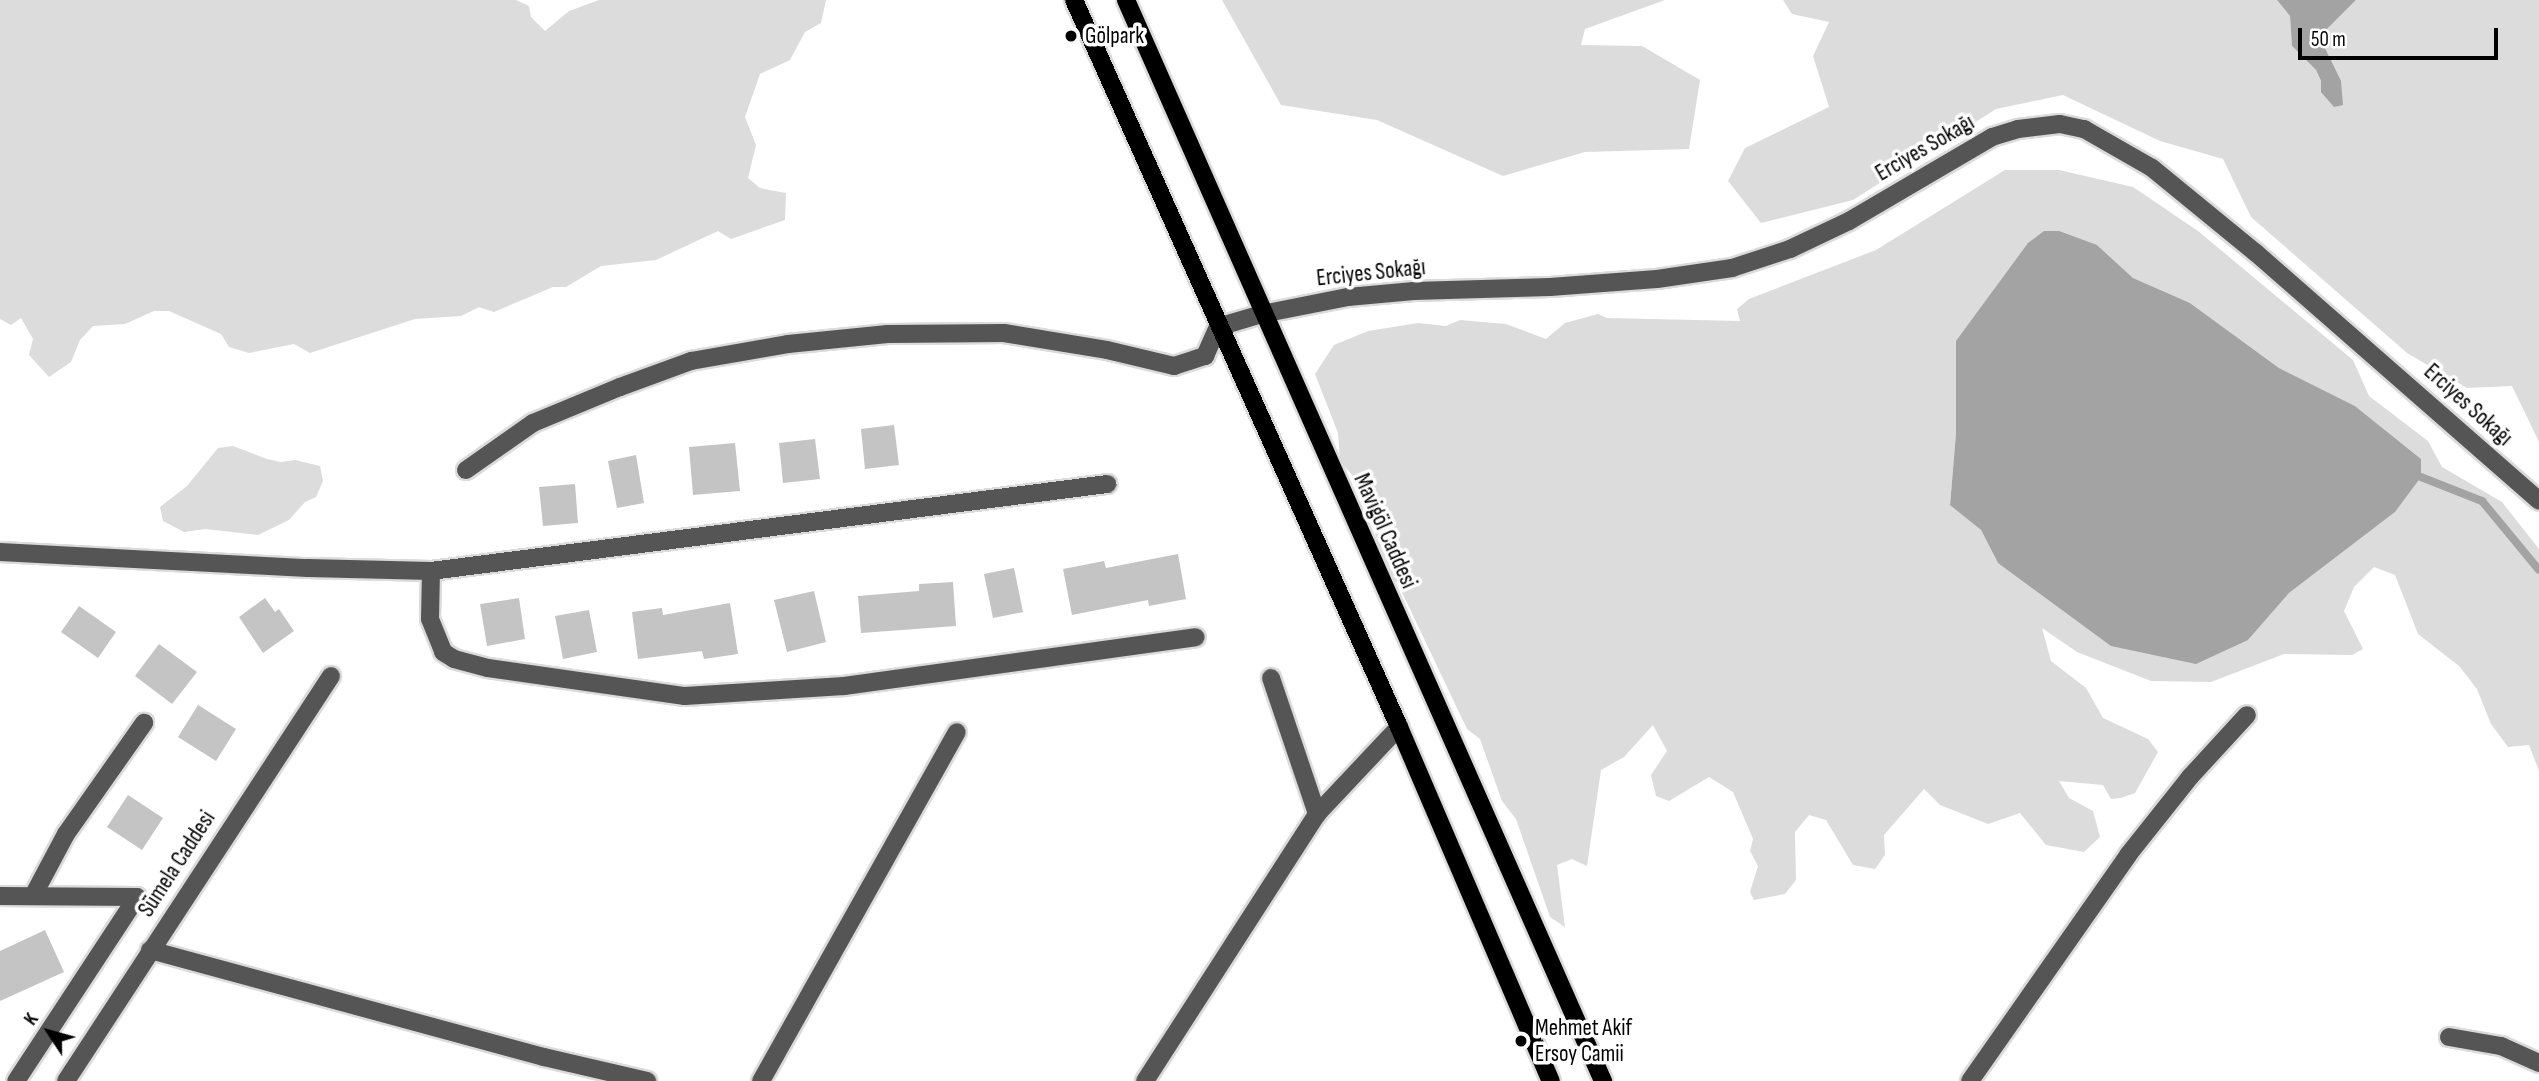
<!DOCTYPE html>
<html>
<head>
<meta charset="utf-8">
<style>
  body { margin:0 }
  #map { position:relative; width:2539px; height:1081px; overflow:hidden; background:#fff; font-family:"Sofia Sans Condensed",sans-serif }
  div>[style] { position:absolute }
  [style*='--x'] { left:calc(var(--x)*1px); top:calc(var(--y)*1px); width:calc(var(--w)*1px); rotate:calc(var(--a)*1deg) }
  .green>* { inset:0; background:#dcdcdc }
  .water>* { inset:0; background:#a3a3a3 }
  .stream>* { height:8px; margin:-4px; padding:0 4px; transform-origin:4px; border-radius:4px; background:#a3a3a3 }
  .building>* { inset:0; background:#c4c4c4 }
  .roads { filter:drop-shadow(2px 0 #dbdbdb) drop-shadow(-2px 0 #dbdbdb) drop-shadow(0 2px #dbdbdb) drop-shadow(0 -2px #dbdbdb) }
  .minor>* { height:18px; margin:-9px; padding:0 9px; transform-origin:9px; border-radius:9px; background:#555 }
  .major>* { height:18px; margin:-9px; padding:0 9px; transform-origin:9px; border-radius:9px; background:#000 }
  .dots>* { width:19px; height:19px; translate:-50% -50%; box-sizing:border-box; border:4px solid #fff; border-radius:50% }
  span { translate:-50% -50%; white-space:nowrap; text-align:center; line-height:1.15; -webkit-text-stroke:7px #fff; paint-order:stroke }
  .poi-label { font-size:23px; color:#000 }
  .left { translate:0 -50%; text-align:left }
  .street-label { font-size:23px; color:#000 }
  .north { position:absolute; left:14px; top:997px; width:70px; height:70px; -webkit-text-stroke:5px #fff; paint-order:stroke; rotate:306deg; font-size:19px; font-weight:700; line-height:28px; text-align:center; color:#000 }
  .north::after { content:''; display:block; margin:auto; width:24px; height:32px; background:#000; clip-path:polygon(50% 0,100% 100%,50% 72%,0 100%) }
  .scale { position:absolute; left:2298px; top:28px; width:200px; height:32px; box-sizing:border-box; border:4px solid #000; border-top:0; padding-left:9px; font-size:21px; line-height:24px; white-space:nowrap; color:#000; -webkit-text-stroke:5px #fff; paint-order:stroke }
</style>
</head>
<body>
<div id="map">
  <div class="green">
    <div style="clip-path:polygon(0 0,516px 0,529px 6px,531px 17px,545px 31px,569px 11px,599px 0,826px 0,821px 23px,805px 32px,790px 60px,760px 74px,745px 117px,756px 145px,748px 178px,760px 188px,786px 193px,785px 220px,731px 239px,718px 231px,656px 260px,601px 266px,566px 287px,553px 287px,494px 312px,479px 307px,461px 316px,415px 319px,310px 353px,294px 344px,249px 353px,229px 347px,221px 334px,169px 311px,154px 311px,125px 324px,93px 326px,80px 340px,71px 362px,49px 377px,29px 355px,33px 339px,21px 318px,11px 325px,0 319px)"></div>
    <div style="clip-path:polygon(1222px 0,1665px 0,1585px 29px,1581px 45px,1642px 46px,1700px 80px,1689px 149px,1585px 152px,1503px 176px,1377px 120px,1281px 105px)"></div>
    <div style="clip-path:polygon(1783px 0,2277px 0,2290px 16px,2292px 46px,2316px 70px,2321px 81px,2331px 59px,2322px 45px,2325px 31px,2356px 0,2539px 0,2539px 442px,2512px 386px,2467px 388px,2407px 353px,2251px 217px,2223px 159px,2160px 141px,2063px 95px,1996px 109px,1853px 200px,1761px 223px,1728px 181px,1745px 148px,1829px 107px,1813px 56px,1829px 22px,1792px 14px)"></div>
    <div style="clip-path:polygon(evenodd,2005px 170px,2059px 170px,2133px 187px,2198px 231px,2353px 360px,2369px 396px,2428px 441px,2442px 467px,2502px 502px,2539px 549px,2539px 771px,2529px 745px,2508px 747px,2491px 724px,2477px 689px,2459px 666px,2418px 634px,2395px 575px,2374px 567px,2354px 587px,2344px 611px,2363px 649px,2352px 655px,2284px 654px,2211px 682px,2151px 681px,2077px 652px,2042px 628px,2051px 661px,2086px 688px,2103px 718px,2148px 739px,2158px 752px,2135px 793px,2121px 798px,2111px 799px,2103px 785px,2059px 781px,2069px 798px,2093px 811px,2100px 837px,2084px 852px,2046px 845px,2020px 813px,1988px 824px,1940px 805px,1924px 789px,1884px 835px,1885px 855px,1875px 869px,1853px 865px,1826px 820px,1809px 815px,1795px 832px,1796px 880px,1785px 894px,1754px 900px,1750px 892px,1758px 866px,1750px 851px,1753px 839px,1733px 792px,1709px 777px,1669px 801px,1656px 796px,1651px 775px,1667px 751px,1653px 725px,1624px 757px,1601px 770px,1587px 866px,1572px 859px,1557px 865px,1565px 927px,1550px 917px,1516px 819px,1502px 801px,1480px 739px,1467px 729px,1398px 584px,1389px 576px,1358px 482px,1340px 461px,1338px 433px,1315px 374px,1334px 345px,1368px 331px,1418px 323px,1446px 326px,1460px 320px,1506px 324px,1546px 339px,1565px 323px,1598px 314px,1607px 318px,1740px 321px,1737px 309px,1749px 299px,1876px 250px,2005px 170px,2097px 245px,2133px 278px,2190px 303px,2279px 368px,2355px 406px,2421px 459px,2395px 512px,2289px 593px,2248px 640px,1998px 563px,1981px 530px,1950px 504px,1956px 433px,2097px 245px)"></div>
    <div style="clip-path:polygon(233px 446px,267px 459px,281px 462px,295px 460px,320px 466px,323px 481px,316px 497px,305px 502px,289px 520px,258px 535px,205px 529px,184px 532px,163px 521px,160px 507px,187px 486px,218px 448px)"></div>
  </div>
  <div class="water">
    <div style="clip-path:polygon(2277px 0,2356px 0,2325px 31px,2323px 44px,2341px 81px,2343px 105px,2334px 107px,2321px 92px,2321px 81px,2316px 70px,2292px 46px,2290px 16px)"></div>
    <div style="clip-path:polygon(2044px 231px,2059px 231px,2097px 245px,2133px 278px,2190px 303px,2279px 368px,2355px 406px,2421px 459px,2421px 477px,2395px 512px,2289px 593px,2248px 640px,2196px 664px,2111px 646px,1998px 563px,1981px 530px,1950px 505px,1956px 433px,1956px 341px,2028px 243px)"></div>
  </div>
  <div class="stream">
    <div style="--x:2421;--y:477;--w:66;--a:21.5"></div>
    <div style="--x:2482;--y:501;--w:89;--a:50.4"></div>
  </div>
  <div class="building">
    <div style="clip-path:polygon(894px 425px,899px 465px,865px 469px,861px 429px)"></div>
    <div style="clip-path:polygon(815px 439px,820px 479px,783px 483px,779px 443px)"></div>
    <div style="clip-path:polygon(735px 443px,740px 491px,693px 495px,689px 447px)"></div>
    <div style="clip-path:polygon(636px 455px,644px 503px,617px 508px,608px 461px)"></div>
    <div style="clip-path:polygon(575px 484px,578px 523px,543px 526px,539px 487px)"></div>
    <div style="clip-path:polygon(1178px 554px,1186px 599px,1149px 606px,1148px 600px,1072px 615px,1063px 569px,1104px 561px,1106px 568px)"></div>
    <div style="clip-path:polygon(1014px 568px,1023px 612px,993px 618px,984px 574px)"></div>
    <div style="clip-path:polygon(953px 582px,956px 626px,861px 633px,858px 596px,919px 591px,919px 584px)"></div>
    <div style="clip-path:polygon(814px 591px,826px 642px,787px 652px,774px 600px)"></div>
    <div style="clip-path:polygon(265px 598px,275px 612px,279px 609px,294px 631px,263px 653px,239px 617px)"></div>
    <div style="clip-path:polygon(519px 598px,525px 639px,487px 646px,480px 604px)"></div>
    <div style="clip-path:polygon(730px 603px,738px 654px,704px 659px,702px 651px,638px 659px,632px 612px,662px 608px,663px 615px)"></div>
    <div style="clip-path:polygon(79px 606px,116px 632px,98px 658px,61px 632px)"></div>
    <div style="clip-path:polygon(589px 610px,597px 652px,563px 659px,555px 616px)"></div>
    <div style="clip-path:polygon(159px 644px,197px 672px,172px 704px,135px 676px)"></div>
    <div style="clip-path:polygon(198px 705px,236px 729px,216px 761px,178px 737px)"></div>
    <div style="clip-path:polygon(128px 795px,163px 818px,142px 850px,107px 827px)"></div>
    <div style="clip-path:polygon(45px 930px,64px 972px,0 1001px,0 951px)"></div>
  </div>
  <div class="roads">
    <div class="minor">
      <div style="--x:466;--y:470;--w:82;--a:-35"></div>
      <div style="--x:533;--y:423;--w:94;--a:-22.5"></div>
      <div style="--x:620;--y:387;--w:76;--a:-20.1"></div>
      <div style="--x:691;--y:361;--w:98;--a:-9.9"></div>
      <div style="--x:788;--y:344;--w:100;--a:-5.7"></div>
      <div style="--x:888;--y:334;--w:116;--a:-0.5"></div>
      <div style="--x:1004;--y:333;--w:104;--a:9.4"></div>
      <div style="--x:1107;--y:350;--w:69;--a:13.4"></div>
      <div style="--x:1174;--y:366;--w:33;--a:-18"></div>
      <div style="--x:1205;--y:356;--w:32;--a:-66"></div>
      <div style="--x:1218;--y:327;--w:46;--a:-16.5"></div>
      <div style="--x:1262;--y:314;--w:88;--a:-11.2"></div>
      <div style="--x:1348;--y:297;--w:66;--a:-5.2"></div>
      <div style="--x:1414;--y:291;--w:136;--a:-1.7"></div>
      <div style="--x:1550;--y:287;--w:107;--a:-4.3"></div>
      <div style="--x:1657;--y:279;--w:76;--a:-8.3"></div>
      <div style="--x:1732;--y:268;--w:61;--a:-18.1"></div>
      <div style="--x:1790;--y:249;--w:65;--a:-25.4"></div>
      <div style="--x:1849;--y:221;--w:166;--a:-30.4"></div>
      <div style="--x:1992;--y:137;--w:27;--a:-17"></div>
      <div style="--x:2018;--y:129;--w:42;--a:-6.8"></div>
      <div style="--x:2060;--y:124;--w:25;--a:12"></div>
      <div style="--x:2084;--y:129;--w:78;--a:29.8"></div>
      <div style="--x:2152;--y:168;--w:134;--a:39.3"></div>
      <div style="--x:2256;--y:253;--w:376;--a:41.2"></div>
      <div style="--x:0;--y:552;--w:308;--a:3"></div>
      <div style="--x:308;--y:568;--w:123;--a:1.4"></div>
      <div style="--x:431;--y:571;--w:682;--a:-7.33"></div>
      <div style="--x:431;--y:571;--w:48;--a:91.2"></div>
      <div style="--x:430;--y:619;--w:35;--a:68"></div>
      <div style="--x:443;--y:652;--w:13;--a:32"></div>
      <div style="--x:454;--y:659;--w:35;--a:15"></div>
      <div style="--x:488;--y:668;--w:199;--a:8.1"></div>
      <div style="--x:685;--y:696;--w:159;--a:-3.6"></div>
      <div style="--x:844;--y:686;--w:355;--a:-7.9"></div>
      <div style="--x:1271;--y:678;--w:144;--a:71.3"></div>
      <div style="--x:0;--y:896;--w:137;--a:0.4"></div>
      <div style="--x:137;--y:897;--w:220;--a:123.3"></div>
      <div style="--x:33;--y:896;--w:70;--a:-62"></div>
      <div style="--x:66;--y:834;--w:136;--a:-54.9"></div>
      <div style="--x:150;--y:950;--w:408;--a:15.2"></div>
      <div style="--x:544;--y:1057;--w:106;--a:13.1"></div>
      <div style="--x:2449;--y:1037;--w:53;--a:9.8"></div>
      <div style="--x:2501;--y:1046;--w:42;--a:24.1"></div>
      <div style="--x:66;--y:1081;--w:484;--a:-56.8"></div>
      <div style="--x:761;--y:1081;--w:400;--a:-60.7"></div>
      <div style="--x:1145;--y:1081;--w:318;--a:-57.2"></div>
      <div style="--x:1317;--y:814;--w:120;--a:-46.7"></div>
      <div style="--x:1970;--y:1081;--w:276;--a:-55"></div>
      <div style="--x:2128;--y:855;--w:100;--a:-51.5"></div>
      <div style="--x:2190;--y:777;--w:84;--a:-47.4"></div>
    </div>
    <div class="major">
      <div style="--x:1074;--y:0;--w:796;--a:65.91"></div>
      <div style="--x:1399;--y:727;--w:385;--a:66.8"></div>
      <div style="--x:1126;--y:0;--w:1182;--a:66.19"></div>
    </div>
  </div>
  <div class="dots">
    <div style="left:1071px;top:36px;background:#000"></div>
    <div style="left:1521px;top:1041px;background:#000"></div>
  </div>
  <div class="poi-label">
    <span class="left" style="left:1085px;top:36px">Gölpark</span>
    <span class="left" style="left:1535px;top:1041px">Mehmet Akif<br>Ersoy Camii</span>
  </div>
  <div class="street-label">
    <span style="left:1925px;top:148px;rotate:-30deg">Erciyes Sokağı</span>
    <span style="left:1371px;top:273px;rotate:-6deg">Erciyes Sokağı</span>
    <span style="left:2468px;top:405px;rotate:42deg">Erciyes Sokağı</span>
    <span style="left:1385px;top:531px;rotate:66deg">Mavigöl Caddesi</span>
    <span style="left:177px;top:864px;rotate:-57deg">Sümela Caddesi</span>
  </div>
  <div class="north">K</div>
  <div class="scale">50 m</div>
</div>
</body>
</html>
